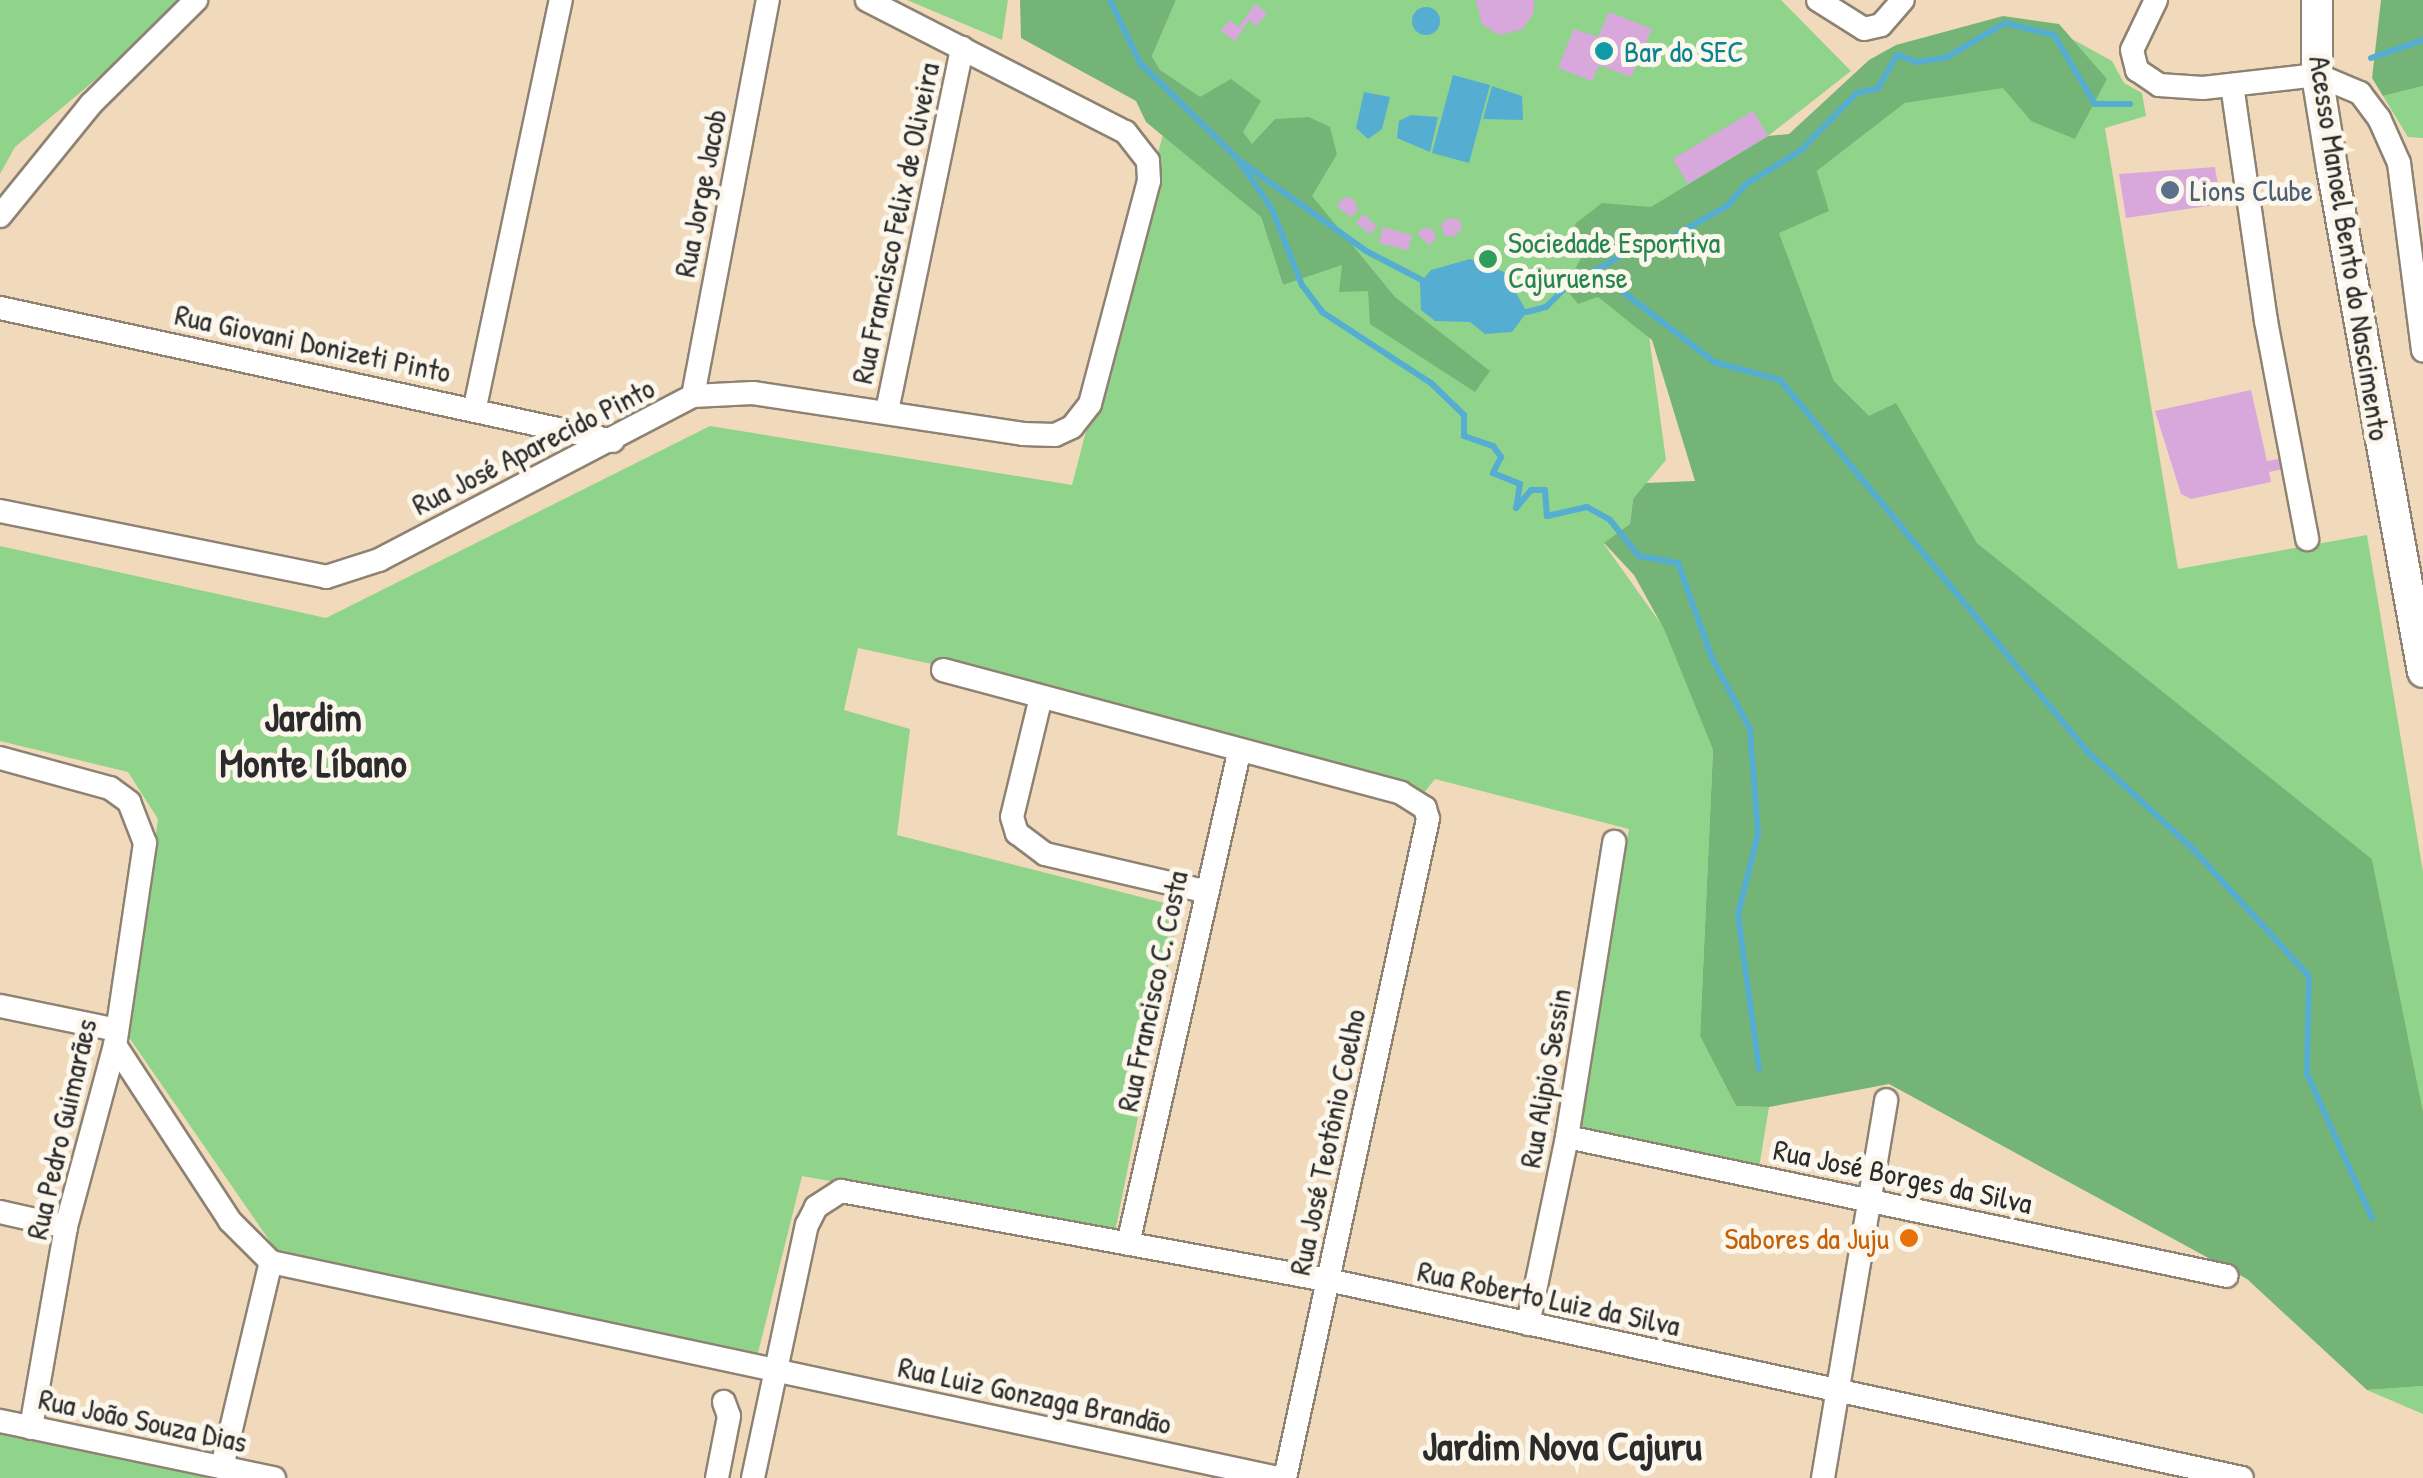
<!DOCTYPE html>
<html>
<head>
<meta charset="utf-8">
<style>
  body { margin:0 }
  #map { position:relative; width:2423px; height:1478px; overflow:hidden; background:#f1dabb; font-family:"Patrick Hand",sans-serif }
  div>[style] { position:absolute }
  [style*='--x'] { left:calc(var(--x)*1px); top:calc(var(--y)*1px); width:calc(var(--w)*1px); rotate:calc(var(--a)*1deg) }
  .green>* { inset:0; background:#90d38b }
  .forest>* { inset:0; background:#74b577 }
  .water>* { inset:0; background:#55add2 }
  .round { border-radius:50% }
  .stream>* { height:6px; margin:-3px; padding:0 3px; transform-origin:3px; border-radius:3px; background:#55add2 }
  .building>* { inset:0; background:#d8a8dd }
  .roads { filter:drop-shadow(2px 0 #8e8273) drop-shadow(-2px 0 #8e8273) drop-shadow(0 2px #8e8273) drop-shadow(0 -2px #8e8273) }
  .minor>* { height:22px; margin:-11px; padding:0 11px; transform-origin:11px; border-radius:11px; background:#fff }
  .secondary>* { height:30px; margin:-15px; padding:0 15px; transform-origin:15px; border-radius:15px; background:#fff }
  .dots>* { width:28px; height:28px; translate:-50% -50%; box-sizing:border-box; border:5px solid #fbf7ec; border-radius:50% }
  span { translate:-50% -50%; white-space:nowrap; text-align:center; line-height:1.15; -webkit-text-stroke:10px #fbf7ec; paint-order:stroke }
  .culture-label { font-size:30px; color:#0d838f }
  .left { translate:0 -50%; text-align:left }
  .service-label { font-size:30px; color:#4e5e75 }
  .street-label { font-size:30px; color:#2b2b2b }
  .leisure-label { font-size:30px; color:#27864d }
  .food-label { font-size:30px; color:#c56008 }
  .right { translate:-100% -50%; text-align:right }
  .district-label { font-size:40px; color:#2b2b2b; font-weight:700 }
</style>
</head>
<body>
<div id="map">
  <div class="green">
    <div style="clip-path:polygon(0 0,191px 0,15px 147px,0 174px)"></div>
    <div style="clip-path:polygon(907px 0,1008px 0,1002px 40px)"></div>
    <div style="clip-path:polygon(1176px 0,1781px 0,1851px 71px,1768px 136px,1633px 219px,1666px 460px,1633px 499px,1630px 524px,1604px 544px,1666px 631px,1713px 750px,1700px 1036px,1736px 1106px,1769px 1107px,1759px 1168px,1592px 1137px,1575px 1121px,1629px 829px,1435px 779px,1423px 794px,1033px 686px,858px 648px,844px 710px,910px 729px,897px 835px,1180px 907px,1115px 1232px,802px 1176px,757px 1357px,276px 1250px,128px 1036px,158px 819px,128px 772px,0 741px,0 546px,326px 618px,710px 426px,1072px 485px,1163px 134px,1261px 217px,1283px 285px,1342px 264px,1160px 70px,1152px 56px)"></div>
    <div style="clip-path:polygon(2072px 39px,2112px 61px,2124px 83px,2142px 93px,2146px 116px,2105px 128px,2178px 569px,2367px 535px,2423px 872px,2423px 1111px,2372px 859px,1977px 543px,1896px 404px,1869px 417px,1834px 381px,1778px 233px,1828px 211px,1817px 171px,1905px 103px,2003px 87px,2031px 121px,2107px 80px)"></div>
    <div style="clip-path:polygon(2423px 86px,2423px 138px,2408px 137px,2383px 96px)"></div>
    <div style="clip-path:polygon(2423px 1386px,2423px 1414px,2367px 1390px,2422px 1386px)"></div>
    <div style="clip-path:polygon(0 1428px,229px 1478px,0 1478px)"></div>
  </div>
  <div class="forest">
    <div style="clip-path:polygon(1020px 0,1176px 0,1152px 56px,1160px 70px,1200px 97px,1231px 79px,1261px 101px,1243px 132px,1252px 144px,1275px 119px,1309px 117px,1330px 127px,1337px 154px,1312px 196px,1395px 297px,1490px 371px,1475px 392px,1370px 324px,1368px 291px,1339px 292px,1342px 265px,1283px 285px,1261px 217px,1146px 122px,1136px 101px,1021px 38px)"></div>
    <div style="clip-path:polygon(2381px 0,2423px 0,2423px 86px,2383px 96px,2372px 78px)"></div>
    <div style="clip-path:polygon(2003px 16px,2059px 24px,2107px 79px,2075px 139px,2031px 121px,2003px 88px,1905px 103px,1817px 171px,1829px 211px,1779px 233px,1834px 381px,1869px 416px,1896px 403px,1977px 543px,2372px 859px,2423px 1111px,2423px 1386px,2367px 1390px,2247px 1279px,1889px 1084px,1769px 1107px,1736px 1106px,1700px 1036px,1713px 750px,1665px 631px,1634px 575px,1604px 543px,1630px 524px,1633px 499px,1646px 483px,1695px 481px,1652px 340px,1598px 297px,1578px 304px,1565px 288px,1582px 256px,1575px 224px,1602px 203px,1651px 207px,1768px 136px,1789px 134px,1869px 60px,1896px 45px)"></div>
  </div>
  <div class="water">
    <div class="round" style="left:1412px;top:7px;width:28px;height:28px"></div>
    <div style="clip-path:polygon(1453px 75px,1490px 85px,1469px 163px,1432px 153px)"></div>
    <div style="clip-path:polygon(1492px 86px,1522px 96px,1523px 120px,1483px 119px)"></div>
    <div style="clip-path:polygon(1364px 92px,1390px 97px,1382px 129px,1368px 139px,1356px 128px)"></div>
    <div style="clip-path:polygon(1411px 115px,1438px 117px,1430px 152px,1397px 138px,1399px 121px)"></div>
    <div style="clip-path:polygon(1470px 259px,1504px 272px,1527px 312px,1512px 332px,1485px 334px,1470px 322px,1435px 321px,1421px 310px,1420px 283px,1431px 270px)"></div>
  </div>
  <div class="stream">
    <div style="--x:1110;--y:0;--w:70;--a:64.5"></div>
    <div style="--x:1140;--y:63;--w:136;--a:44.4"></div>
    <div style="--x:1237;--y:158;--w:62;--a:55.5"></div>
    <div style="--x:1272;--y:209;--w:82;--a:68.5"></div>
    <div style="--x:1302;--y:285;--w:34;--a:53"></div>
    <div style="--x:1322;--y:312;--w:130;--a:33.1"></div>
    <div style="--x:1431;--y:383;--w:46;--a:44.1"></div>
    <div style="--x:1464;--y:415;--w:21;--a:90"></div>
    <div style="--x:1464;--y:436;--w:31;--a:19"></div>
    <div style="--x:1493;--y:446;--w:14;--a:54"></div>
    <div style="--x:1501;--y:457;--w:18;--a:117"></div>
    <div style="--x:1493;--y:473;--w:29;--a:22"></div>
    <div style="--x:1520;--y:484;--w:24;--a:99"></div>
    <div style="--x:1516;--y:508;--w:23;--a:-50"></div>
    <div style="--x:1531;--y:490;--w:14;--a:0"></div>
    <div style="--x:1545;--y:490;--w:26;--a:86"></div>
    <div style="--x:1547;--y:516;--w:41;--a:-12.7"></div>
    <div style="--x:1587;--y:507;--w:26;--a:29"></div>
    <div style="--x:1610;--y:520;--w:46;--a:51.1"></div>
    <div style="--x:1639;--y:556;--w:40;--a:10"></div>
    <div style="--x:1678;--y:563;--w:101;--a:70.3"></div>
    <div style="--x:1712;--y:658;--w:81;--a:61.8"></div>
    <div style="--x:1750;--y:729;--w:105;--a:85.6"></div>
    <div style="--x:1758;--y:834;--w:83;--a:103.9"></div>
    <div style="--x:1738;--y:915;--w:155;--a:82.2"></div>
    <div style="--x:2371;--y:58;--w:55;--a:-19.1"></div>
    <div style="--x:1240;--y:161;--w:155;--a:35.5"></div>
    <div style="--x:1366;--y:251;--w:63;--a:27.4"></div>
    <div style="--x:1596;--y:271;--w:149;--a:37.6"></div>
    <div style="--x:1714;--y:362;--w:68;--a:15.3"></div>
    <div style="--x:1780;--y:380;--w:483;--a:50.4"></div>
    <div style="--x:2088;--y:752;--w:142;--a:42.7"></div>
    <div style="--x:2192;--y:848;--w:173;--a:47.6"></div>
    <div style="--x:2309;--y:976;--w:98;--a:91.2"></div>
    <div style="--x:2307;--y:1074;--w:158;--a:65.7"></div>
    <div style="--x:1527;--y:312;--w:20;--a:-15"></div>
    <div style="--x:1546;--y:307;--w:27;--a:-45"></div>
    <div style="--x:1565;--y:288;--w:72;--a:-30.1"></div>
    <div style="--x:1627;--y:252;--w:45;--a:-18"></div>
    <div style="--x:1670;--y:238;--w:65;--a:-29.3"></div>
    <div style="--x:1727;--y:206;--w:29;--a:-49"></div>
    <div style="--x:1746;--y:184;--w:63;--a:-31.4"></div>
    <div style="--x:1800;--y:151;--w:81;--a:-45.5"></div>
    <div style="--x:1857;--y:93;--w:22;--a:-13"></div>
    <div style="--x:1878;--y:88;--w:38;--a:-60"></div>
    <div style="--x:1897;--y:55;--w:21;--a:19"></div>
    <div style="--x:1917;--y:62;--w:30;--a:-9"></div>
    <div style="--x:1947;--y:57;--w:67;--a:-30.4"></div>
    <div style="--x:2005;--y:23;--w:50;--a:13.8"></div>
    <div style="--x:2054;--y:35;--w:80;--a:59.3"></div>
    <div style="--x:2095;--y:104;--w:35;--a:0"></div>
  </div>
  <div class="building">
    <div style="clip-path:polygon(1476px 0,1534px 0,1534px 12px,1523px 29px,1500px 35px,1482px 25px)"></div>
    <div style="clip-path:polygon(1255px 4px,1267px 13px,1257px 26px,1249px 20px,1235px 41px,1221px 31px,1229px 20px,1239px 27px)"></div>
    <div style="clip-path:polygon(1609px 12px,1652px 29px,1631px 77px,1599px 65px,1592px 81px,1558px 68px,1574px 29px,1598px 37px)"></div>
    <div style="clip-path:polygon(1753px 111px,1768px 136px,1688px 184px,1673px 159px)"></div>
    <div style="clip-path:polygon(2215px 167px,2221px 204px,2126px 218px,2119px 174px)"></div>
    <div style="clip-path:polygon(1344px 197px,1354px 199px,1358px 210px,1350px 217px,1337px 206px)"></div>
    <div style="clip-path:polygon(1364px 214px,1377px 227px,1370px 234px,1356px 223px)"></div>
    <div style="clip-path:polygon(1448px 218px,1459px 219px,1462px 229px,1453px 237px,1444px 235px,1441px 224px)"></div>
    <div style="clip-path:polygon(1383px 227px,1412px 235px,1408px 250px,1379px 243px)"></div>
    <div style="clip-path:polygon(1423px 228px,1433px 229px,1436px 239px,1429px 245px,1417px 234px)"></div>
    <div style="clip-path:polygon(2251px 390px,2267px 461px,2285px 458px,2288px 468px,2269px 472px,2271px 482px,2191px 499px,2181px 494px,2155px 411px)"></div>
  </div>
  <div class="roads">
    <div class="minor">
      <div style="--x:1818;--y:0;--w:54;--a:32.2"></div>
      <div style="--x:1864;--y:29;--w:17;--a:-13"></div>
      <div style="--x:1881;--y:25;--w:33;--a:-49"></div>
      <div style="--x:2156;--y:0;--w:55;--a:115.6"></div>
      <div style="--x:2132;--y:50;--w:21;--a:76"></div>
      <div style="--x:2137;--y:70;--w:27;--a:34"></div>
      <div style="--x:2159;--y:85;--w:44;--a:3.9"></div>
      <div style="--x:2203;--y:88;--w:115;--a:-6.5"></div>
      <div style="--x:2317;--y:75;--w:47;--a:22.7"></div>
      <div style="--x:2360;--y:93;--w:31;--a:53"></div>
      <div style="--x:2379;--y:118;--w:49;--a:66"></div>
      <div style="--x:2399;--y:163;--w:189;--a:82.7"></div>
      <div style="--x:2232;--y:85;--w:238;--a:81.8"></div>
      <div style="--x:2266;--y:321;--w:222;--a:79.3"></div>
      <div style="--x:0;--y:216;--w:144;--a:-50.9"></div>
      <div style="--x:91;--y:104;--w:148;--a:-44.7"></div>
      <div style="--x:0;--y:308;--w:627;--a:12.24"></div>
      <div style="--x:693;--y:396;--w:403;--a:-79.3"></div>
      <div style="--x:475;--y:407;--w:416;--a:-78.1"></div>
      <div style="--x:887;--y:411;--w:371;--a:-78.3"></div>
      <div style="--x:0;--y:511;--w:333;--a:11.4"></div>
      <div style="--x:326;--y:577;--w:56;--a:-17.8"></div>
      <div style="--x:379;--y:560;--w:354;--a:-27.6"></div>
      <div style="--x:693;--y:396;--w:60;--a:-2.9"></div>
      <div style="--x:753;--y:393;--w:273;--a:8.6"></div>
      <div style="--x:1023;--y:434;--w:32;--a:2"></div>
      <div style="--x:1055;--y:435;--w:19;--a:-25"></div>
      <div style="--x:1072;--y:427;--w:29;--a:-52"></div>
      <div style="--x:1090;--y:404;--w:231;--a:-75.2"></div>
      <div style="--x:1149;--y:181;--w:20;--a:-93"></div>
      <div style="--x:1148;--y:161;--w:37;--a:-128"></div>
      <div style="--x:1125;--y:132;--w:290;--a:-152.9"></div>
      <div style="--x:943;--y:670;--w:474;--a:15"></div>
      <div style="--x:1401;--y:793;--w:28;--a:32"></div>
      <div style="--x:1425;--y:808;--w:11;--a:75"></div>
      <div style="--x:1428;--y:819;--w:674;--a:102.24"></div>
      <div style="--x:1041;--y:697;--w:123;--a:103.6"></div>
      <div style="--x:1012;--y:817;--w:17;--a:73"></div>
      <div style="--x:1017;--y:833;--w:35;--a:37"></div>
      <div style="--x:1045;--y:854;--w:163;--a:13.1"></div>
      <div style="--x:0;--y:758;--w:114;--a:15.3"></div>
      <div style="--x:110;--y:788;--w:24;--a:36"></div>
      <div style="--x:129;--y:802;--w:44;--a:68.7"></div>
      <div style="--x:145;--y:843;--w:204;--a:98.4"></div>
      <div style="--x:115;--y:1045;--w:188;--a:105.1"></div>
      <div style="--x:66;--y:1227;--w:204;--a:99.9"></div>
      <div style="--x:0;--y:1006;--w:119;--a:11.6"></div>
      <div style="--x:115;--y:1045;--w:210;--a:56.8"></div>
      <div style="--x:230;--y:1221;--w:58;--a:45"></div>
      <div style="--x:271;--y:1262;--w:1030;--a:12.11"></div>
      <div style="--x:1567;--y:1137;--w:674;--a:11.89"></div>
      <div style="--x:0;--y:1212;--w:68;--a:12.8"></div>
      <div style="--x:1128;--y:1244;--w:503;--a:-77.26"></div>
      <div style="--x:1528;--y:1324;--w:191;--a:-78.2"></div>
      <div style="--x:1567;--y:1137;--w:299;--a:-80.9"></div>
      <div style="--x:0;--y:1421;--w:280;--a:11.8"></div>
      <div style="--x:222;--y:1467;--w:211;--a:-76.6"></div>
      <div style="--x:717;--y:1478;--w:63;--a:-79"></div>
      <div style="--x:729;--y:1416;--w:15;--a:-110"></div>
      <div style="--x:753;--y:1478;--w:259;--a:-78"></div>
      <div style="--x:807;--y:1225;--w:20;--a:-63"></div>
      <div style="--x:816;--y:1207;--w:30;--a:-33"></div>
      <div style="--x:841;--y:1191;--w:495;--a:10.4"></div>
      <div style="--x:1328;--y:1280;--w:935;--a:12.22"></div>
      <div style="--x:1823;--y:1478;--w:383;--a:-80.5"></div>
    </div>
    <div class="secondary">
      <div style="--x:2317;--y:0;--w:75;--a:90"></div>
      <div style="--x:2317;--y:75;--w:94;--a:80.8"></div>
      <div style="--x:2332;--y:168;--w:512;--a:79.77"></div>
    </div>
  </div>
  <div class="dots">
    <div style="left:1604px;top:51px;background:#0f9aa8"></div>
    <div style="left:2170px;top:190px;background:#5c6f8a"></div>
    <div style="left:1488px;top:259px;background:#2e9e5b"></div>
    <div style="left:1909px;top:1238px;background:#e8710a"></div>
  </div>
  <div class="culture-label">
    <span class="left" style="left:1624px;top:51px">Bar do SEC</span>
  </div>
  <div class="service-label">
    <span class="left" style="left:2190px;top:190px">Lions Clube</span>
  </div>
  <div class="street-label">
    <span style="left:700px;top:193px;rotate:-79deg">Rua Jorge Jacob</span>
    <span style="left:895px;top:223px;rotate:-78deg">Rua Francisco Felix de Oliveira</span>
    <span style="left:2350px;top:248px;rotate:81deg">Acesso Manoel Bento do Nascimento</span>
    <span style="left:313px;top:343px;rotate:12deg">Rua Giovani Donizeti Pinto</span>
    <span style="left:533px;top:446px;rotate:-27deg">Rua José Aparecido Pinto</span>
    <span style="left:1152px;top:991px;rotate:-78deg">Rua Francisco C. Costa</span>
    <span style="left:1545px;top:1078px;rotate:-80deg">Rua Alipio Sessin</span>
    <span style="left:61px;top:1129px;rotate:-77deg">Rua Pedro Guimarães</span>
    <span style="left:1327px;top:1142px;rotate:-78deg">Rua José Teotônio Coelho</span>
    <span style="left:1903px;top:1176px;rotate:12deg">Rua José Borges da Silva</span>
    <span style="left:1549px;top:1298px;rotate:12deg">Rua Roberto Luiz da Silva</span>
    <span style="left:1035px;top:1395px;rotate:12deg">Rua Luiz Gonzaga Brandão</span>
    <span style="left:143px;top:1420px;rotate:12deg">Rua João Souza Dias</span>
  </div>
  <div class="leisure-label">
    <span class="left" style="left:1508px;top:259px">Sociedade Esportiva<br>Cajuruense</span>
  </div>
  <div class="food-label">
    <span class="right" style="left:1889px;top:1238px">Sabores da Juju</span>
  </div>
  <div class="district-label">
    <span style="left:313px;top:739px">Jardim<br>Monte Líbano</span>
    <span style="left:1562px;top:1445px">Jardim Nova Cajuru</span>
  </div>
</div>
</body>
</html>
